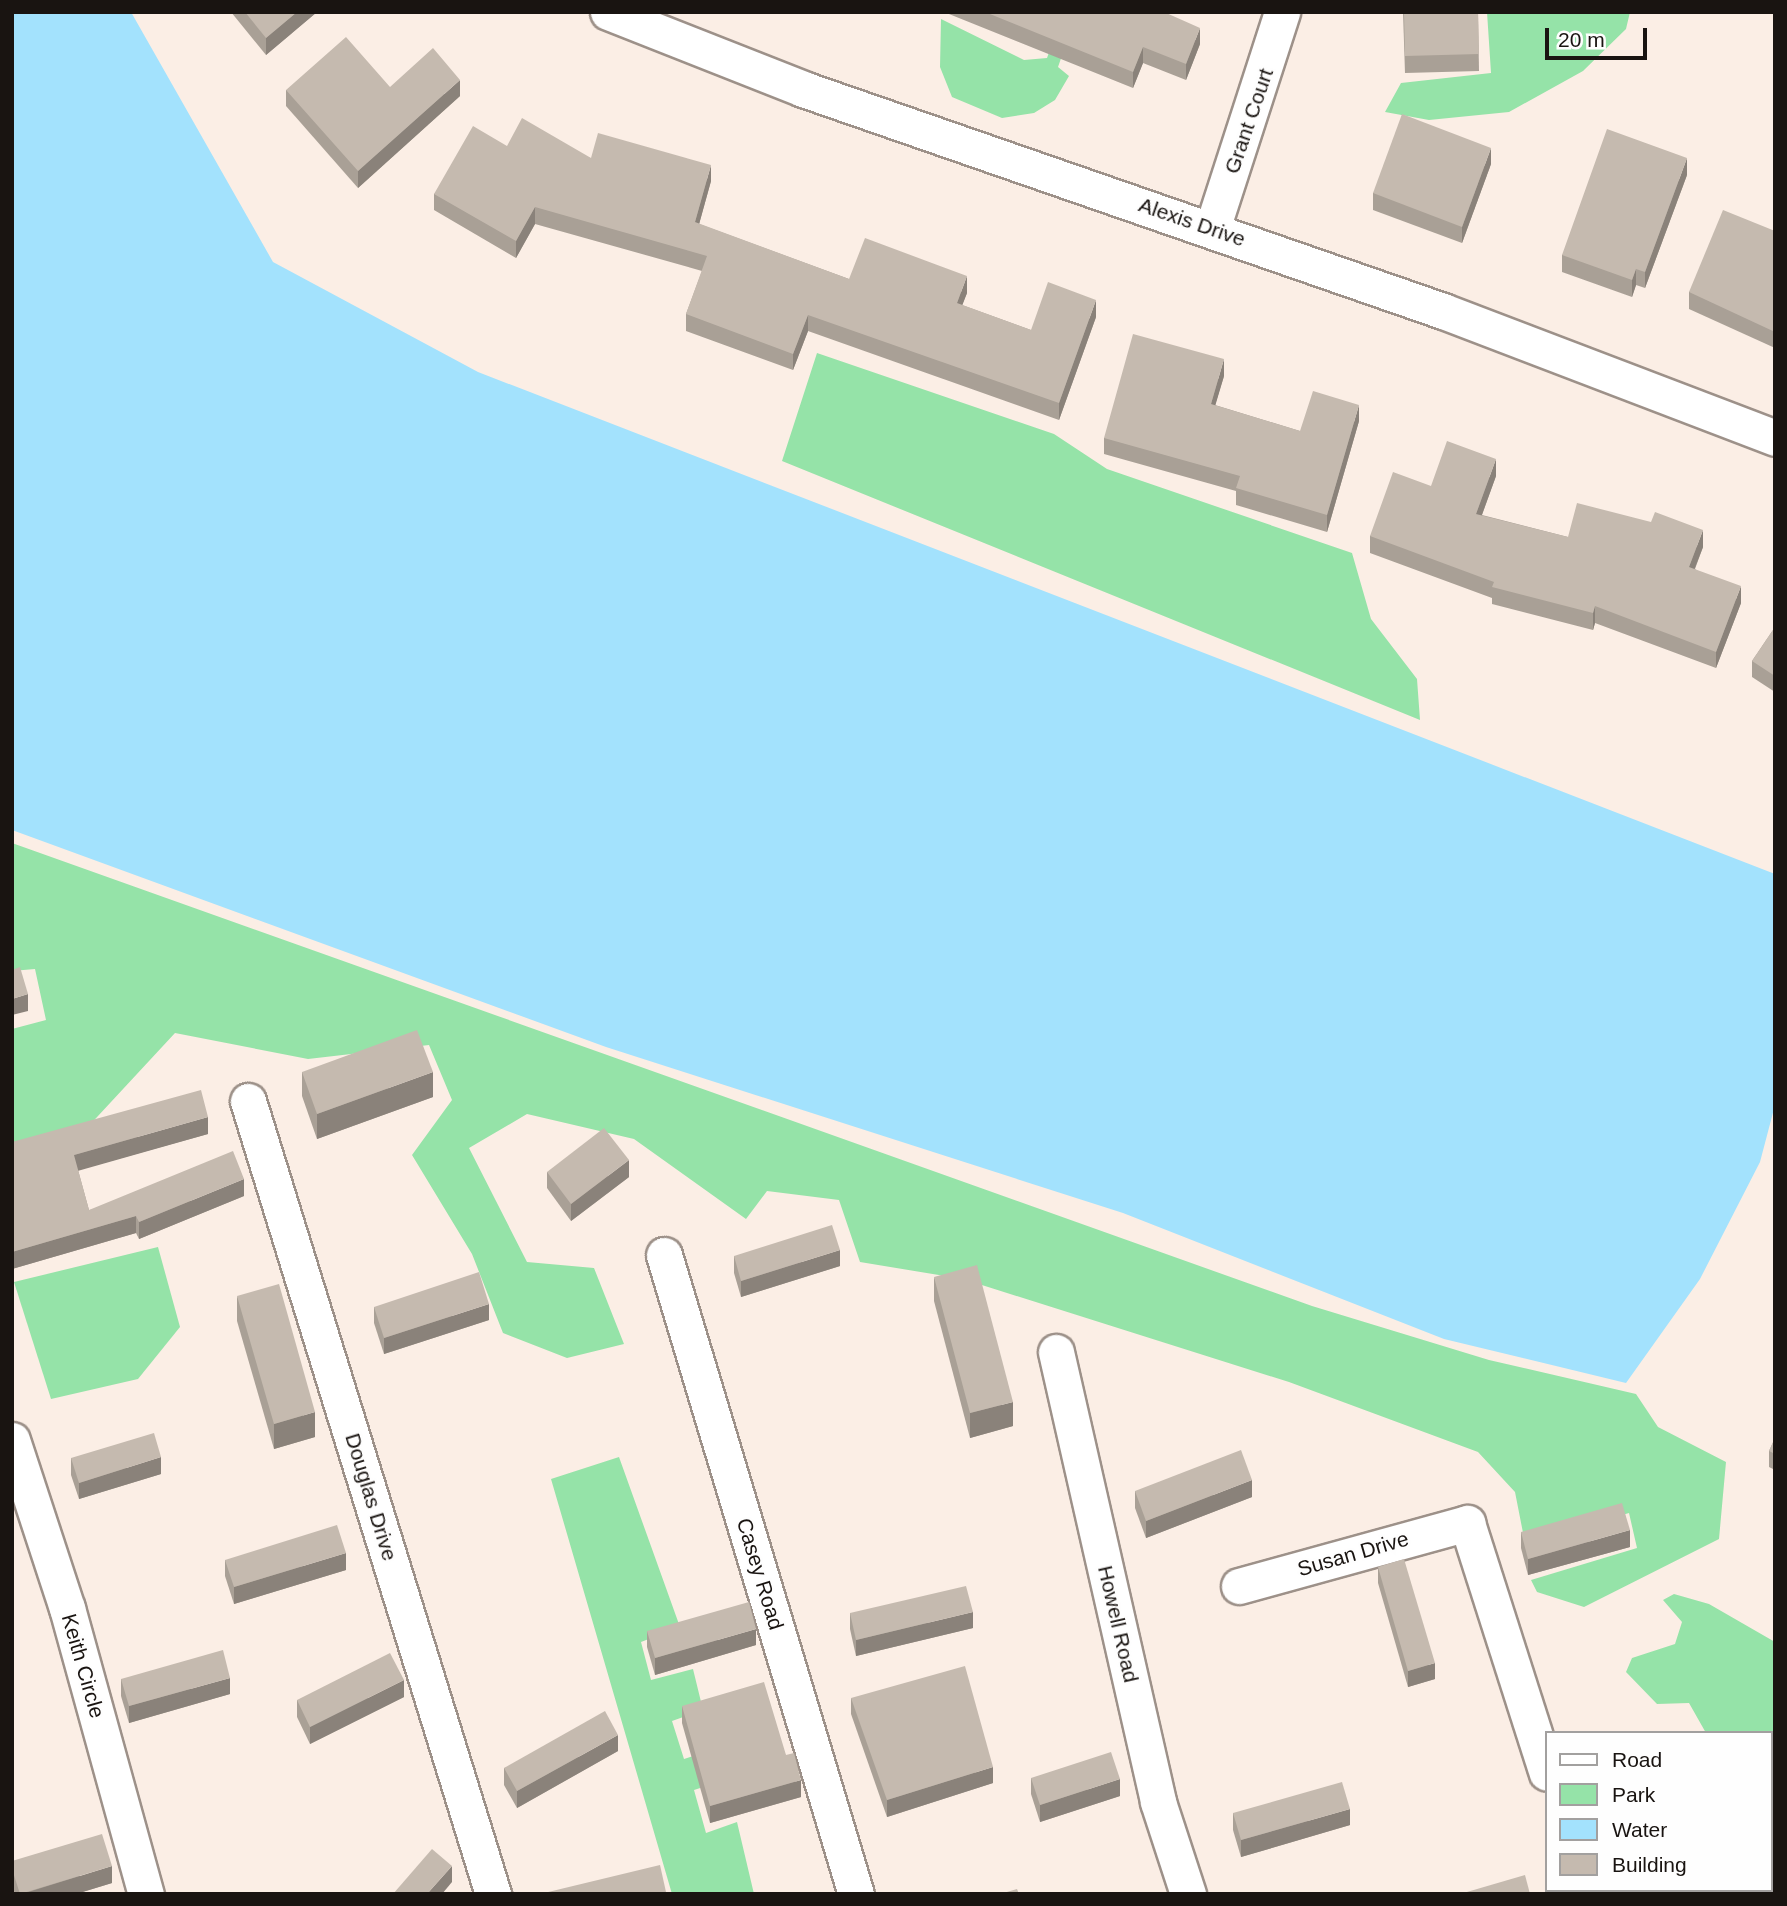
<!DOCTYPE html>
<html>
<head>
<meta charset="utf-8">
<style>
  body { margin:0 }
  #map { position:relative; width:1787px; height:1906px; overflow:hidden; background:#fbeee5; font-family:Helvetica,sans-serif }
  div>[style] { position:absolute }
  [style*='--x'] { left:calc(var(--x)*1px); top:calc(var(--y)*1px); width:calc(var(--w)*1px); rotate:calc(var(--a)*1deg) }
  .green>* { inset:0; background:#95e3a8 }
  .water>* { inset:0; background:#a3e2fd }
  .roads { filter:drop-shadow(2px 0 #9d9189) drop-shadow(-2px 0 #9d9189) drop-shadow(0 2px #9d9189) drop-shadow(0 -2px #9d9189) }
  .street>* { height:35px; margin:-17.5px; padding:0 17.5px; transform-origin:17.5px; border-radius:17.5px; background:#fff }
  .wall>* { inset:0; background:#a9a096 }
  .shaded-wall>* { inset:0; background:#8a827a }
  .building>* { inset:0; background:#c5baaf }
  span { translate:-50% -50%; white-space:nowrap; text-align:center; line-height:1.15; -webkit-text-stroke:5px #fefefe; paint-order:stroke }
  .street-label { font-size:21px; color:#191411 }
  .frame { position:absolute; inset:0; border:14px solid #191411; pointer-events:none }
  .legend { position:absolute; left:1545px; top:1731px; width:228px; height:161px; box-sizing:border-box; background:#fefefe; border:2px solid #a2a09f; margin:0; padding:9px 12px; list-style:none; font-size:21px; color:#191411 }
  .legend li { display:flex; align-items:center; gap:14px; height:35px }
  .legend b { width:35px; border:2px solid #a2a09f }
  .scale { position:absolute; left:1545px; top:28px; width:102px; height:32px; box-sizing:border-box; border:4px solid #191411; border-top:0; padding-left:9px; font-size:21px; line-height:24px; white-space:nowrap; color:#191411; -webkit-text-stroke:5px #fefefe; paint-order:stroke }
</style>
</head>
<body>
<div id="map">
  <div class="green">
    <div style="clip-path:polygon(1063px 12px,1077px 12px,1058px 67px,1069px 76px,1055px 100px,1034px 113px,1002px 118px,952px 97px,940px 67px,941px 19px,1024px 60px,1047px 58px)"></div>
    <div style="clip-path:polygon(1487px 12px,1630px 12px,1626px 29px,1583px 71px,1509px 112px,1429px 120px,1385px 112px,1401px 83px,1491px 73px)"></div>
    <div style="clip-path:polygon(817px 353px,1054px 434px,1107px 469px,1352px 553px,1371px 619px,1417px 679px,1420px 720px,782px 461px)"></div>
    <div style="clip-path:polygon(12px 843px,1312px 1306px,1489px 1360px,1636px 1394px,1658px 1427px,1726px 1462px,1719px 1539px,1584px 1607px,1537px 1592px,1531px 1580px,1637px 1548px,1629px 1513px,1525px 1543px,1515px 1492px,1478px 1452px,1289px 1382px,963px 1279px,860px 1262px,839px 1200px,767px 1191px,746px 1219px,634px 1139px,527px 1114px,469px 1148px,527px 1262px,594px 1268px,624px 1344px,567px 1358px,503px 1333px,472px 1254px,412px 1155px,452px 1100px,429px 1045px,308px 1059px,175px 1033px,85px 1130px,12px 1149px,12px 1029px,46px 1020px,35px 969px,12px 971px)"></div>
    <div style="clip-path:polygon(158px 1247px,180px 1327px,138px 1379px,51px 1399px,14px 1282px)"></div>
    <div style="clip-path:polygon(619px 1457px,680px 1627px,641px 1642px,651px 1680px,693px 1669px,703px 1710px,672px 1721px,684px 1759px,712px 1750px,722px 1781px,694px 1790px,706px 1833px,737px 1822px,754px 1894px,672px 1894px,551px 1479px)"></div>
    <div style="clip-path:polygon(1674px 1594px,1709px 1604px,1775px 1642px,1775px 1894px,1769px 1894px,1771px 1733px,1706px 1733px,1689px 1703px,1657px 1704px,1626px 1672px,1632px 1658px,1675px 1644px,1682px 1622px,1663px 1600px)"></div>
  </div>
  <div class="water">
    <div style="clip-path:polygon(12px 12px,131px 12px,273px 262px,478px 372px,1775px 874px,1775px 1105px,1760px 1162px,1700px 1279px,1626px 1383px,1444px 1339px,1123px 1213px,606px 1047px,12px 830px)"></div>
  </div>
  <div class="roads">
    <div class="street">
      <div style="--x:608;--y:12;--w:210;--a:21.5"></div>
      <div style="--x:803;--y:89;--w:677;--a:19.13"></div>
      <div style="--x:1443;--y:311;--w:355;--a:20.9"></div>
      <div style="--x:1212;--y:229;--w:228;--a:-72.1"></div>
      <div style="--x:248;--y:1101;--w:830;--a:72.83"></div>
      <div style="--x:664;--y:1255;--w:667;--a:73.28"></div>
      <div style="--x:1056;--y:1352;--w:461;--a:77.2"></div>
      <div style="--x:1158;--y:1802;--w:97;--a:71.9"></div>
      <div style="--x:12;--y:1440;--w:177;--a:71.9"></div>
      <div style="--x:67;--y:1608;--w:297;--a:74.6"></div>
      <div style="--x:1239;--y:1586;--w:237;--a:-15.4"></div>
      <div style="--x:1467;--y:1523;--w:262;--a:72.3"></div>
      <div style="--x:1585;--y:1890;--w:4;--a:76"></div>
    </div>
  </div>
  <div class="wall">
    <div style="clip-path:polygon(231px 12px,317px 12px,266px 55px)"></div>
    <div style="clip-path:polygon(944px 12px,1164px 12px,1200px 44px,1186px 80px,1143px 63px,1133px 88px)"></div>
    <div style="clip-path:polygon(1403px 12px,1478px 12px,1479px 71px,1405px 73px)"></div>
    <div style="clip-path:polygon(390px 87px,460px 96px,358px 188px,286px 106px,286px 90px)"></div>
    <div style="clip-path:polygon(507px 146px,591px 158px,711px 181px,699px 224px,849px 279px,967px 293px,962px 305px,1031px 330px,1096px 317px,1059px 420px,808px 331px,793px 370px,686px 331px,686px 314px,702px 271px,535px 224px,516px 258px,434px 210px,434px 194px)"></div>
    <div style="clip-path:polygon(1491px 164px,1462px 243px,1373px 210px,1373px 193px)"></div>
    <div style="clip-path:polygon(1687px 175px,1645px 288px,1636px 285px,1632px 297px,1562px 272px,1562px 255px)"></div>
    <div style="clip-path:polygon(1775px 231px,1775px 348px,1689px 309px,1689px 292px)"></div>
    <div style="clip-path:polygon(1224px 376px,1215px 405px,1300px 431px,1359px 421px,1327px 532px,1236px 505px,1236px 491px,1104px 454px,1104px 438px)"></div>
    <div style="clip-path:polygon(1496px 476px,1482px 515px,1568px 537px,1703px 547px,1695px 569px,1741px 603px,1716px 668px,1595px 623px,1593px 630px,1492px 604px,1492px 598px,1370px 553px,1370px 536px,1431px 486px)"></div>
    <div style="clip-path:polygon(1775px 627px,1775px 692px,1752px 677px,1752px 661px)"></div>
    <div style="clip-path:polygon(302px 1072px,433px 1097px,317px 1139px,302px 1096px)"></div>
    <div style="clip-path:polygon(208px 1134px,78px 1170px,89px 1210px,244px 1196px,139px 1239px,136px 1233px,12px 1269px,12px 1142px)"></div>
    <div style="clip-path:polygon(547px 1172px,629px 1177px,571px 1221px,547px 1188px)"></div>
    <div style="clip-path:polygon(734px 1256px,840px 1266px,741px 1297px,734px 1273px)"></div>
    <div style="clip-path:polygon(934px 1277px,1013px 1426px,970px 1438px,934px 1301px)"></div>
    <div style="clip-path:polygon(237px 1296px,315px 1437px,274px 1449px,237px 1321px)"></div>
    <div style="clip-path:polygon(374px 1307px,489px 1320px,384px 1354px,374px 1323px)"></div>
    <div style="clip-path:polygon(1775px 1438px,1775px 1470px,1769px 1467px,1769px 1451px)"></div>
    <div style="clip-path:polygon(71px 1458px,161px 1474px,79px 1499px,71px 1475px)"></div>
    <div style="clip-path:polygon(1135px 1491px,1252px 1497px,1146px 1538px,1135px 1508px)"></div>
    <div style="clip-path:polygon(1521px 1532px,1630px 1547px,1528px 1575px,1521px 1548px)"></div>
    <div style="clip-path:polygon(225px 1560px,346px 1570px,234px 1604px,225px 1576px)"></div>
    <div style="clip-path:polygon(1378px 1567px,1435px 1679px,1408px 1687px,1378px 1583px)"></div>
    <div style="clip-path:polygon(850px 1613px,973px 1628px,856px 1656px,850px 1629px)"></div>
    <div style="clip-path:polygon(647px 1631px,756px 1645px,655px 1675px,647px 1647px)"></div>
    <div style="clip-path:polygon(121px 1679px,230px 1694px,129px 1723px,121px 1696px)"></div>
    <div style="clip-path:polygon(404px 1697px,310px 1744px,297px 1717px,297px 1700px)"></div>
    <div style="clip-path:polygon(851px 1698px,993px 1783px,887px 1817px,851px 1714px)"></div>
    <div style="clip-path:polygon(682px 1706px,786px 1755px,801px 1797px,710px 1823px,682px 1723px)"></div>
    <div style="clip-path:polygon(618px 1751px,517px 1808px,504px 1785px,504px 1768px)"></div>
    <div style="clip-path:polygon(1031px 1778px,1120px 1796px,1040px 1822px,1031px 1794px)"></div>
    <div style="clip-path:polygon(1233px 1813px,1350px 1825px,1241px 1857px,1233px 1830px)"></div>
    <div style="clip-path:polygon(12px 1861px,112px 1883px,76px 1894px,15px 1894px,12px 1886px)"></div>
  </div>
  <div class="shaded-wall">
    <div style="clip-path:polygon(297px 12px,317px 12px,266px 55px,266px 38px)"></div>
    <div style="clip-path:polygon(1200px 28px,1200px 44px,1186px 80px,1186px 64px)"></div>
    <div style="clip-path:polygon(1143px 47px,1143px 63px,1133px 88px,1133px 72px)"></div>
    <div style="clip-path:polygon(460px 80px,460px 96px,358px 188px,358px 171px)"></div>
    <div style="clip-path:polygon(1491px 148px,1491px 164px,1462px 243px,1462px 227px)"></div>
    <div style="clip-path:polygon(1687px 158px,1687px 175px,1645px 288px,1645px 272px)"></div>
    <div style="clip-path:polygon(711px 165px,711px 181px,695px 239px,695px 222px)"></div>
    <div style="clip-path:polygon(535px 207px,535px 224px,516px 258px,516px 241px)"></div>
    <div style="clip-path:polygon(1636px 269px,1636px 285px,1632px 297px,1632px 280px)"></div>
    <div style="clip-path:polygon(967px 276px,967px 293px,957px 319px,957px 303px)"></div>
    <div style="clip-path:polygon(1096px 300px,1096px 317px,1059px 420px,1059px 403px)"></div>
    <div style="clip-path:polygon(808px 315px,808px 331px,793px 370px,793px 354px)"></div>
    <div style="clip-path:polygon(1224px 359px,1224px 376px,1211px 420px,1211px 404px)"></div>
    <div style="clip-path:polygon(1359px 405px,1359px 421px,1327px 532px,1327px 515px)"></div>
    <div style="clip-path:polygon(1496px 459px,1496px 476px,1476px 531px,1476px 514px)"></div>
    <div style="clip-path:polygon(1703px 530px,1703px 547px,1689px 583px,1689px 567px)"></div>
    <div style="clip-path:polygon(1741px 586px,1741px 603px,1716px 668px,1716px 652px)"></div>
    <div style="clip-path:polygon(1595px 606px,1595px 623px,1593px 630px,1593px 613px)"></div>
    <div style="clip-path:polygon(28px 994px,28px 1011px,12px 1015px,12px 999px)"></div>
    <div style="clip-path:polygon(433px 1072px,433px 1097px,317px 1139px,317px 1114px)"></div>
    <div style="clip-path:polygon(208px 1117px,208px 1134px,74px 1172px,74px 1155px)"></div>
    <div style="clip-path:polygon(629px 1160px,629px 1177px,571px 1221px,571px 1204px)"></div>
    <div style="clip-path:polygon(244px 1179px,244px 1196px,139px 1239px,139px 1222px)"></div>
    <div style="clip-path:polygon(136px 1216px,136px 1233px,12px 1269px,12px 1252px)"></div>
    <div style="clip-path:polygon(840px 1250px,840px 1266px,741px 1297px,741px 1281px)"></div>
    <div style="clip-path:polygon(489px 1304px,489px 1320px,384px 1354px,384px 1338px)"></div>
    <div style="clip-path:polygon(1013px 1402px,1013px 1426px,970px 1438px,970px 1413px)"></div>
    <div style="clip-path:polygon(315px 1412px,315px 1437px,274px 1449px,274px 1424px)"></div>
    <div style="clip-path:polygon(161px 1457px,161px 1474px,79px 1499px,79px 1483px)"></div>
    <div style="clip-path:polygon(1252px 1480px,1252px 1497px,1146px 1538px,1146px 1521px)"></div>
    <div style="clip-path:polygon(1630px 1530px,1630px 1547px,1528px 1575px,1528px 1559px)"></div>
    <div style="clip-path:polygon(346px 1553px,346px 1570px,234px 1604px,234px 1587px)"></div>
    <div style="clip-path:polygon(973px 1612px,973px 1628px,856px 1656px,856px 1640px)"></div>
    <div style="clip-path:polygon(756px 1629px,756px 1645px,655px 1675px,655px 1658px)"></div>
    <div style="clip-path:polygon(1435px 1663px,1435px 1679px,1408px 1687px,1408px 1671px)"></div>
    <div style="clip-path:polygon(230px 1678px,230px 1694px,129px 1723px,129px 1706px)"></div>
    <div style="clip-path:polygon(404px 1680px,404px 1697px,310px 1744px,310px 1727px)"></div>
    <div style="clip-path:polygon(618px 1735px,618px 1751px,517px 1808px,517px 1791px)"></div>
    <div style="clip-path:polygon(993px 1767px,993px 1783px,887px 1817px,887px 1800px)"></div>
    <div style="clip-path:polygon(1120px 1779px,1120px 1796px,1040px 1822px,1040px 1805px)"></div>
    <div style="clip-path:polygon(801px 1780px,801px 1797px,710px 1823px,710px 1806px)"></div>
    <div style="clip-path:polygon(1350px 1809px,1350px 1825px,1241px 1857px,1241px 1840px)"></div>
    <div style="clip-path:polygon(112px 1866px,112px 1883px,76px 1894px,22px 1894px)"></div>
    <div style="clip-path:polygon(452px 1866px,452px 1882px,442px 1894px,427px 1894px)"></div>
    <div style="clip-path:polygon(1718px 1890px,1752px 1890px,1752px 1894px,1706px 1894px)"></div>
  </div>
  <div class="building">
    <div style="clip-path:polygon(245px 12px,297px 12px,266px 38px)"></div>
    <div style="clip-path:polygon(985px 12px,1164px 12px,1200px 28px,1186px 64px,1143px 47px,1133px 72px)"></div>
    <div style="clip-path:polygon(1404px 12px,1478px 12px,1479px 54px,1405px 56px)"></div>
    <div style="clip-path:polygon(346px 37px,390px 87px,433px 48px,460px 80px,358px 171px,286px 90px)"></div>
    <div style="clip-path:polygon(1402px 114px,1491px 148px,1462px 227px,1373px 193px)"></div>
    <div style="clip-path:polygon(522px 118px,591px 158px,598px 133px,711px 165px,695px 222px,849px 279px,865px 238px,967px 276px,957px 303px,1031px 330px,1048px 282px,1096px 300px,1059px 403px,808px 315px,793px 354px,686px 314px,707px 256px,535px 207px,516px 241px,434px 194px,473px 126px,507px 146px)"></div>
    <div style="clip-path:polygon(1607px 129px,1687px 158px,1645px 272px,1636px 269px,1632px 280px,1562px 255px)"></div>
    <div style="clip-path:polygon(1723px 210px,1775px 231px,1775px 332px,1689px 292px)"></div>
    <div style="clip-path:polygon(1133px 334px,1224px 359px,1211px 404px,1300px 431px,1313px 391px,1359px 405px,1327px 515px,1236px 488px,1240px 476px,1104px 438px)"></div>
    <div style="clip-path:polygon(1447px 441px,1496px 459px,1476px 514px,1568px 537px,1577px 503px,1651px 522px,1655px 512px,1703px 530px,1689px 567px,1741px 586px,1716px 652px,1595px 606px,1593px 613px,1492px 587px,1494px 582px,1370px 536px,1393px 472px,1431px 486px)"></div>
    <div style="clip-path:polygon(1775px 627px,1775px 676px,1752px 661px)"></div>
    <div style="clip-path:polygon(20px 967px,28px 994px,12px 999px,12px 970px)"></div>
    <div style="clip-path:polygon(417px 1030px,433px 1072px,317px 1114px,302px 1072px)"></div>
    <div style="clip-path:polygon(201px 1090px,208px 1117px,74px 1155px,89px 1210px,233px 1151px,244px 1179px,139px 1222px,136px 1216px,12px 1252px,12px 1142px)"></div>
    <div style="clip-path:polygon(604px 1128px,629px 1160px,571px 1204px,547px 1172px)"></div>
    <div style="clip-path:polygon(832px 1225px,840px 1250px,741px 1281px,734px 1256px)"></div>
    <div style="clip-path:polygon(977px 1265px,1013px 1402px,970px 1413px,934px 1277px)"></div>
    <div style="clip-path:polygon(479px 1272px,489px 1304px,384px 1338px,374px 1307px)"></div>
    <div style="clip-path:polygon(279px 1284px,315px 1412px,274px 1424px,237px 1296px)"></div>
    <div style="clip-path:polygon(154px 1433px,161px 1457px,79px 1483px,71px 1458px)"></div>
    <div style="clip-path:polygon(1775px 1438px,1775px 1454px,1769px 1451px)"></div>
    <div style="clip-path:polygon(1241px 1450px,1252px 1480px,1146px 1521px,1135px 1491px)"></div>
    <div style="clip-path:polygon(1622px 1503px,1630px 1530px,1528px 1559px,1521px 1532px)"></div>
    <div style="clip-path:polygon(337px 1525px,346px 1553px,234px 1587px,225px 1560px)"></div>
    <div style="clip-path:polygon(1404px 1559px,1435px 1663px,1408px 1671px,1378px 1567px)"></div>
    <div style="clip-path:polygon(966px 1586px,973px 1612px,856px 1640px,850px 1613px)"></div>
    <div style="clip-path:polygon(749px 1602px,756px 1629px,655px 1658px,647px 1631px)"></div>
    <div style="clip-path:polygon(223px 1650px,230px 1678px,129px 1706px,121px 1679px)"></div>
    <div style="clip-path:polygon(390px 1653px,404px 1680px,310px 1727px,297px 1700px)"></div>
    <div style="clip-path:polygon(965px 1666px,993px 1767px,887px 1800px,851px 1698px)"></div>
    <div style="clip-path:polygon(764px 1682px,786px 1755px,794px 1753px,801px 1780px,710px 1806px,682px 1706px)"></div>
    <div style="clip-path:polygon(605px 1711px,618px 1735px,517px 1791px,504px 1768px)"></div>
    <div style="clip-path:polygon(1111px 1752px,1120px 1779px,1040px 1805px,1031px 1778px)"></div>
    <div style="clip-path:polygon(1342px 1782px,1350px 1809px,1241px 1840px,1233px 1813px)"></div>
    <div style="clip-path:polygon(102px 1834px,112px 1866px,20px 1894px,12px 1869px,12px 1861px)"></div>
    <div style="clip-path:polygon(432px 1849px,452px 1866px,427px 1894px,393px 1894px)"></div>
    <div style="clip-path:polygon(660px 1865px,666px 1892px,658px 1894px,544px 1894px,544px 1893px)"></div>
    <div style="clip-path:polygon(1525px 1875px,1530px 1894px,1460px 1894px)"></div>
    <div style="clip-path:polygon(1017px 1889px,1019px 1894px,1000px 1894px)"></div>
    <div style="clip-path:polygon(1633px 1890px,1718px 1890px,1706px 1894px,1634px 1894px)"></div>
  </div>
  <div class="street-label">
    <span style="left:1249px;top:121px;rotate:-71deg">Grant Court</span>
    <span style="left:1192px;top:222px;rotate:19deg">Alexis Drive</span>
    <span style="left:371px;top:1497px;rotate:73deg">Douglas Drive</span>
    <span style="left:1353px;top:1554px;rotate:-16deg">Susan Drive</span>
    <span style="left:760px;top:1574px;rotate:73deg">Casey Road</span>
    <span style="left:1118px;top:1624px;rotate:77deg">Howell Road</span>
    <span style="left:83px;top:1666px;rotate:74deg">Keith Circle</span>
  </div>
  <div class="frame"></div>
  <ul class="legend">
  <li><b style="height:9px;background:#fff"></b>Road</li>
  <li><b style="height:19px;background:#95e3a8"></b>Park</li>
  <li><b style="height:19px;background:#a3e2fd"></b>Water</li>
  <li><b style="height:19px;background:#c5baaf"></b>Building</li>
  </ul>
  <div class="scale">20 m</div>
</div>
</body>
</html>
